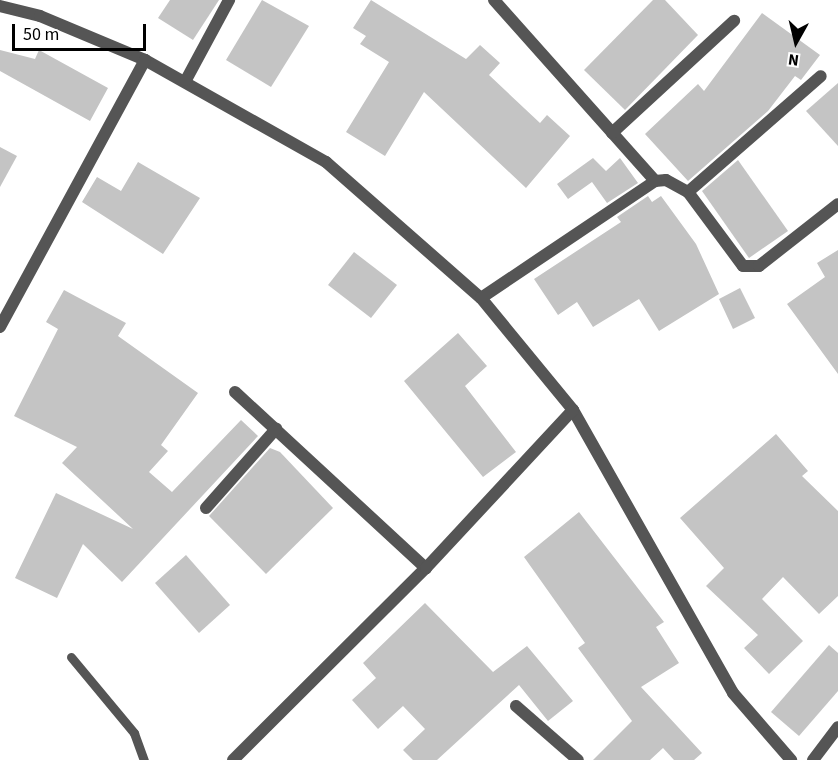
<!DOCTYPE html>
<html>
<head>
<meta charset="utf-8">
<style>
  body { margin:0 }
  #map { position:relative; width:838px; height:760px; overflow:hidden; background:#fff; font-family:"Source Sans 3",sans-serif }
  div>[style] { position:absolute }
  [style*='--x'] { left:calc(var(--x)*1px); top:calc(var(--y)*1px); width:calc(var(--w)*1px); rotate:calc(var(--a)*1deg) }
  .building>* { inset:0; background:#c4c4c4 }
  .service>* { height:9px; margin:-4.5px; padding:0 4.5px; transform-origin:4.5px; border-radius:4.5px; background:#555 }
  .minor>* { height:12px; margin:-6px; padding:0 6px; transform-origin:6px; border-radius:6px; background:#555 }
  .tertiary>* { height:12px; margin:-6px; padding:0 6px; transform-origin:6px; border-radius:6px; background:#555 }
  span { translate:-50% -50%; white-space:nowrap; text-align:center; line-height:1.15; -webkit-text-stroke:4.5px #fff; paint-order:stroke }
  .north { position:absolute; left:766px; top:12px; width:60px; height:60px; -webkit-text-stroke:4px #fff; paint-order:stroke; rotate:188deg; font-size:16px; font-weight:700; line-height:24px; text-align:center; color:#000 }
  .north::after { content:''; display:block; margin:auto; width:21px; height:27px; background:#000; clip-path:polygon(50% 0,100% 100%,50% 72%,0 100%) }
  .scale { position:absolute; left:12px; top:24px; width:134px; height:27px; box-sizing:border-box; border:3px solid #000; border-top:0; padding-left:8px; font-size:18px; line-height:21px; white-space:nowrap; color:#000; -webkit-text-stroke:4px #fff; paint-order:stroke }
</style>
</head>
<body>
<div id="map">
  <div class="building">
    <div style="clip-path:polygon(170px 0,219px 0,193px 40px,158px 18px)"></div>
    <div style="clip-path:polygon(262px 0,309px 26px,271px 87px,226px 60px)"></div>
    <div style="clip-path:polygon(371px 0,466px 59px,480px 45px,500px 63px,489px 75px,540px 123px,547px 115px,570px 136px,526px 188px,424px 92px,385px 156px,346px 132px,389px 62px,360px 44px,366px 36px,353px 28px)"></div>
    <div style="clip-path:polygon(653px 0,665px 0,698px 35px,625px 110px,584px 70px)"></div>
    <div style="clip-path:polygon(762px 13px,820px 55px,801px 80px,795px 76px,768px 111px,688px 181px,645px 134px,698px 84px,704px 91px)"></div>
    <div style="clip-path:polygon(0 50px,35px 59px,39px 50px,108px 88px,90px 121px,0 71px)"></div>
    <div style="clip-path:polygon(838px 83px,838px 146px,806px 111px)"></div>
    <div style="clip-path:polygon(0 147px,17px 156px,0 187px)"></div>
    <div style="clip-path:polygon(593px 158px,606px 171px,620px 158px,638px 183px,607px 203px,592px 182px,568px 199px,557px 184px)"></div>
    <div style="clip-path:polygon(738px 160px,788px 231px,749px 258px,702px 191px)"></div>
    <div style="clip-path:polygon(138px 162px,200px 198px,163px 254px,82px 202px,97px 177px,121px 191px)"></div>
    <div style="clip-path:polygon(648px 196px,652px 202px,661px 196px,696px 244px,719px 294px,659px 331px,639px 299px,593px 327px,577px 302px,558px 315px,534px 279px,621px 222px,617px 217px)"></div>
    <div style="clip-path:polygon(838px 250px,838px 374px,787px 304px,825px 277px,817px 263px)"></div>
    <div style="clip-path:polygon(354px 252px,397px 285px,371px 318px,328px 285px)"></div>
    <div style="clip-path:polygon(740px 288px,755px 318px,733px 329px,719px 299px)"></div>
    <div style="clip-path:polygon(64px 290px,126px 323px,118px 336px,198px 393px,161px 445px,168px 451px,149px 472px,172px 492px,241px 420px,258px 436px,122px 582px,83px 544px,57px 598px,15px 578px,56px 493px,133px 529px,62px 463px,77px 447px,14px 416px,58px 329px,46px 322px)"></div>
    <div style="clip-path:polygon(458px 333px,487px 366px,465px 386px,516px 452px,483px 477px,404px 381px)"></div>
    <div style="clip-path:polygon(776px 434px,808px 471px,802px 476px,838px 511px,838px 596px,819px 614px,783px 577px,762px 599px,803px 641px,769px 674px,744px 648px,758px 635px,706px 586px,724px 568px,680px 518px)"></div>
    <div style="clip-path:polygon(270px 448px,280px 452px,333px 508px,266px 574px,209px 516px)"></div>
    <div style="clip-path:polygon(579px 512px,664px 622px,656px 627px,679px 663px,641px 687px,702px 753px,694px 760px,674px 760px,663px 748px,650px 760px,593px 760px,632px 721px,578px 648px,585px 643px,524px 557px)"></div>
    <div style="clip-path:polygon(186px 555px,230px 605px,199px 633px,155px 583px)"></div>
    <div style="clip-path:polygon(425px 603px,493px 672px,527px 646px,573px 701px,548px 721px,519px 685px,437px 760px,413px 760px,403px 750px,425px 729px,403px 706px,378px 729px,352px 700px,376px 678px,363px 663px)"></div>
    <div style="clip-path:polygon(829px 645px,838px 653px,838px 691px,799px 736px,771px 712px)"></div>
  </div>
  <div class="service">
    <div style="--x:71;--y:657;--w:99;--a:50.3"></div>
    <div style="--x:134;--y:733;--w:29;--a:70"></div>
  </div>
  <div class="minor">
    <div style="--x:494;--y:0;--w:242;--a:48.3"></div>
    <div style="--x:655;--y:181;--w:11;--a:-5"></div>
    <div style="--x:666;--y:180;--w:25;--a:29"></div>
    <div style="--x:688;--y:192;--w:92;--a:53.4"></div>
    <div style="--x:743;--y:266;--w:16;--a:0"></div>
    <div style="--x:759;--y:266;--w:100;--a:-38.1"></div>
    <div style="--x:0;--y:6;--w:41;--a:14"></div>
    <div style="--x:40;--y:16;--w:114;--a:22.7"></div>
    <div style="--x:145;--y:60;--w:208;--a:29.4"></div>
    <div style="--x:326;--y:162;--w:206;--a:41.3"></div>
    <div style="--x:481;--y:298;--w:145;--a:50.6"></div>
    <div style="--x:573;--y:410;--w:325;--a:60.5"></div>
    <div style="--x:733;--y:693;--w:89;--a:49.1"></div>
    <div style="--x:186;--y:80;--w:91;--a:-61.7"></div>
    <div style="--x:612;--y:133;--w:166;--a:-42.6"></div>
    <div style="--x:688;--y:192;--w:176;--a:-41.1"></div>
    <div style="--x:481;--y:298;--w:210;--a:-33.9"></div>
    <div style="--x:0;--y:327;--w:304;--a:-61.5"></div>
    <div style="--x:235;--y:392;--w:260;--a:42.7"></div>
    <div style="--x:206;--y:508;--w:106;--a:-48.5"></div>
    <div style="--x:516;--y:706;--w:82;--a:41.1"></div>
    <div style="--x:233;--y:760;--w:272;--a:-44.9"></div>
    <div style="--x:426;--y:568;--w:216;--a:-47.1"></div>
  </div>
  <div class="tertiary">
    <div style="--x:813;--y:760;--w:41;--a:-52.9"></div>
  </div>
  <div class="north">N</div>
  <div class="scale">50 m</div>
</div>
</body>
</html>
